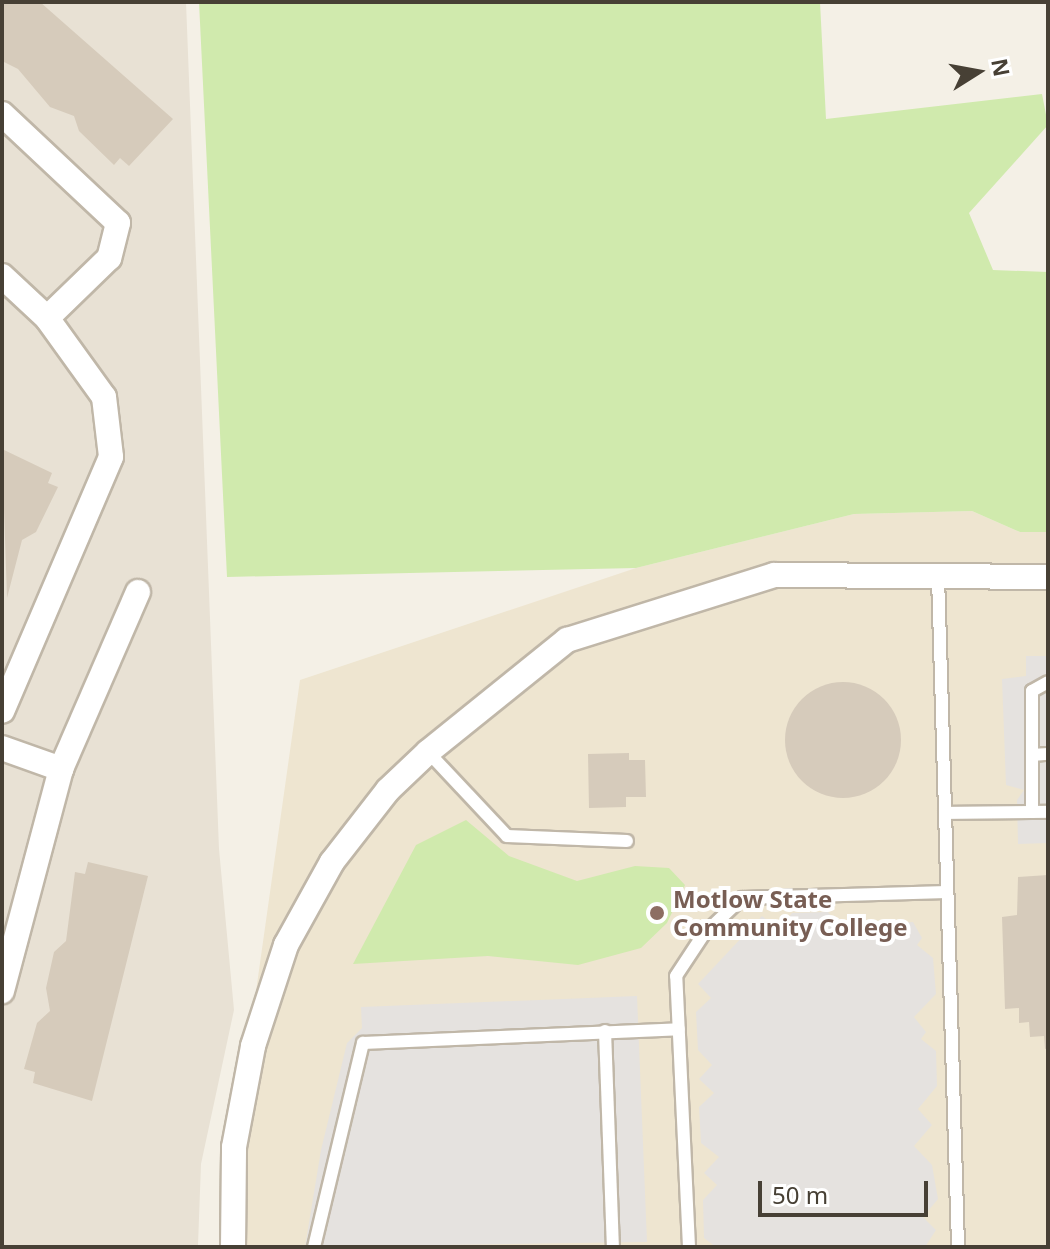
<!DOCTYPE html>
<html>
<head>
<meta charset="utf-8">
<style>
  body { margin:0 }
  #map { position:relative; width:1050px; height:1249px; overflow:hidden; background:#f4f0e6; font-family:"Noto Sans",sans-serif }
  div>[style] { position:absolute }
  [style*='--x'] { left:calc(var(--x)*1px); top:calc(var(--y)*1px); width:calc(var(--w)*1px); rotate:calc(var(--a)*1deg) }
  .residential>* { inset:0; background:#e8e1d4 }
  .education>* { inset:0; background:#eee5d0 }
  .green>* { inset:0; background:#d0eaad }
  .parking>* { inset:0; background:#e5e2df }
  .building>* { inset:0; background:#d6cbbb }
  .round { border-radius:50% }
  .roads { filter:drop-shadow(2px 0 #c0b7a8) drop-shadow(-2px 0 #c0b7a8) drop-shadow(0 2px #c0b7a8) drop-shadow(0 -2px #c0b7a8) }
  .service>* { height:12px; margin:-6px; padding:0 6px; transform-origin:6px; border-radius:6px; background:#fff }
  .minor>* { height:24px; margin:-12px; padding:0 12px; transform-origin:12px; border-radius:12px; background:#fff }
  .dots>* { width:22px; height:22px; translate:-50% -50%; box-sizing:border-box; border:4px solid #fff; border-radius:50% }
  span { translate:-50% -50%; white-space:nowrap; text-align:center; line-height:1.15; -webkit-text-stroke:8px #fff; paint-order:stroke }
  .education-label { font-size:24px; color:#785e54; font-weight:700 }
  .left { translate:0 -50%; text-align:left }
  .frame { position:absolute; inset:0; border:4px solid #474035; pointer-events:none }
  .north { position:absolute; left:938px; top:32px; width:80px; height:80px; -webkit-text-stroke:6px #fff; paint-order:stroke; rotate:79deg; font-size:22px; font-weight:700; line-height:32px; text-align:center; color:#474035 }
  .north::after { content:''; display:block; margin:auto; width:28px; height:36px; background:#474035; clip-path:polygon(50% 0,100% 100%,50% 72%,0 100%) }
  .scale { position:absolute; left:758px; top:1181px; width:170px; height:36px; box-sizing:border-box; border:4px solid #474035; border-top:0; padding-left:10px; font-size:24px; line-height:28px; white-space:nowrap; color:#474035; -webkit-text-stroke:6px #fff; paint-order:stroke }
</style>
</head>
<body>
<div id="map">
  <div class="residential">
    <div style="clip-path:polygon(2px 2px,186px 2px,219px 849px,234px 1010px,201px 1164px,198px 1245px,2px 1247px)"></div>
  </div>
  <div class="education">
    <div style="clip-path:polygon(972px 511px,1020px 532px,1048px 532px,1048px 1247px,234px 1247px,234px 1147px,300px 680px,636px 568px,854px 514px)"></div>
  </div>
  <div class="green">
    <div style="clip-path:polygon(199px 2px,820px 2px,826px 119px,1042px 94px,1048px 125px,969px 213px,993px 270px,1048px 272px,1048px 532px,1020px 532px,972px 511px,854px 514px,636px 568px,227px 577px)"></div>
    <div style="clip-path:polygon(466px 820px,509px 856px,577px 881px,635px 866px,669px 868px,685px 885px,667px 923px,641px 948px,578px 965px,488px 956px,353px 964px,416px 845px)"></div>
  </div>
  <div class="parking">
    <div style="clip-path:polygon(1026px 656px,1048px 656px,1048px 843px,1018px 844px,1017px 800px,1024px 790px,1006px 785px,1002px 679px,1026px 676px)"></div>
    <div style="clip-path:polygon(828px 912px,841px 927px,855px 914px,868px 926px,913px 922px,922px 938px,917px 945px,933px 958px,936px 994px,914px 1017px,926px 1032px,921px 1039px,936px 1051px,937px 1086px,918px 1109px,932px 1125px,914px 1146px,932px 1165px,938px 1199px,923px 1217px,936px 1230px,925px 1247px,716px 1247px,704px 1238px,703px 1200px,717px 1185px,704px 1173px,719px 1157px,701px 1143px,699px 1107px,714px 1093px,699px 1079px,712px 1065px,698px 1050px,696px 1012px,711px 998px,698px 984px,762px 916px,779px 929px,792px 913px)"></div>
    <div style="clip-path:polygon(637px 996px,647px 1242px,305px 1247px,321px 1150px,347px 1043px,362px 1028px,361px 1007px)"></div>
  </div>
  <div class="building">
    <div style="clip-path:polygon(2px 2px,40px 2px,173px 119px,129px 166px,120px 158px,114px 165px,79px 131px,74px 116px,50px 107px,18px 69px,2px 61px)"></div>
    <div style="clip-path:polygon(2px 449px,52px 473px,48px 483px,58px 487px,36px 532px,22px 540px,7px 598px)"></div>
    <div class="round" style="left:785px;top:682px;width:116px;height:116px"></div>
    <div style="clip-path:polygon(629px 753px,629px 760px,645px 760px,646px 797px,626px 797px,626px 807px,589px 808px,588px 754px)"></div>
    <div style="clip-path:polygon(88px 862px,148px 876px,92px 1101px,33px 1083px,35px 1072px,24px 1069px,37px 1023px,50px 1011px,46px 988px,54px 952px,66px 941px,75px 872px,85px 874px)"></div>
    <div style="clip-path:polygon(1048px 875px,1048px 1048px,1045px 1049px,1044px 1036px,1030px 1037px,1029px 1022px,1019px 1023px,1019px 1008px,1005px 1009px,1002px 917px,1017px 915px,1018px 877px)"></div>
  </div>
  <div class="roads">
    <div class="service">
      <div style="--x:938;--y:576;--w:671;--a:88.29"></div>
      <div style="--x:428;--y:752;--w:115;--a:46.8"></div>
      <div style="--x:507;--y:836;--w:120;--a:2.4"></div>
      <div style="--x:1032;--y:755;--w:16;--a:-4"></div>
      <div style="--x:1032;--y:812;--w:121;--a:-90"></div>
      <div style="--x:1032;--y:691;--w:18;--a:-29"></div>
      <div style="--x:945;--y:813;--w:103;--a:-0.6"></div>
      <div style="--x:605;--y:1031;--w:216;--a:87.9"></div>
      <div style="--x:314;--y:1247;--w:210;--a:-76.5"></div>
      <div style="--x:363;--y:1043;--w:316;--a:-2.5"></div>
      <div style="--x:689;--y:1247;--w:271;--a:-92.7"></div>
      <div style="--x:676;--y:976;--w:49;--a:-56.6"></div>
      <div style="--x:703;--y:935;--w:54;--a:-43.5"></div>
      <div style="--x:742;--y:898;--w:205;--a:-1.7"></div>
    </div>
    <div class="minor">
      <div style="--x:2;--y:114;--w:159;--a:43.2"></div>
      <div style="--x:118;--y:223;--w:36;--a:104"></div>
      <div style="--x:109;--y:258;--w:86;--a:135.9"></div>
      <div style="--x:2;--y:276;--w:62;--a:43"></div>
      <div style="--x:47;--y:318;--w:97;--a:54.2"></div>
      <div style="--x:104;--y:397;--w:60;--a:83.3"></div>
      <div style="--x:111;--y:457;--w:276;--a:113.2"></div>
      <div style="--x:2;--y:748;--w:63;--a:19.6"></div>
      <div style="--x:61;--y:769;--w:230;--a:104.9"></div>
      <div style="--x:61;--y:769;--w:193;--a:-66.5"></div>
      <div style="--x:233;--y:1247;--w:100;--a:-89.4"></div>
      <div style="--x:234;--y:1147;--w:103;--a:-79.3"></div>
      <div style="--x:253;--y:1046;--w:106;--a:-71.9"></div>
      <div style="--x:286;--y:945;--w:95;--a:-61"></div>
      <div style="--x:332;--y:862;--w:91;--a:-52.1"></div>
      <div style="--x:388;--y:790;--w:55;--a:-43.5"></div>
      <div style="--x:428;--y:752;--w:179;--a:-38.9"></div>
      <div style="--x:567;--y:640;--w:217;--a:-17.4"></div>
      <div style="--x:774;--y:575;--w:274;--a:0.4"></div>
    </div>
  </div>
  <div class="dots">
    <div style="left:657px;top:913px;background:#8d6e63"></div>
  </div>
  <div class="education-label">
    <span class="left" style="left:673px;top:913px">Motlow State<br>Community College</span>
  </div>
  <div class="frame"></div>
  <div class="north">N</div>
  <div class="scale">50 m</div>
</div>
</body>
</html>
